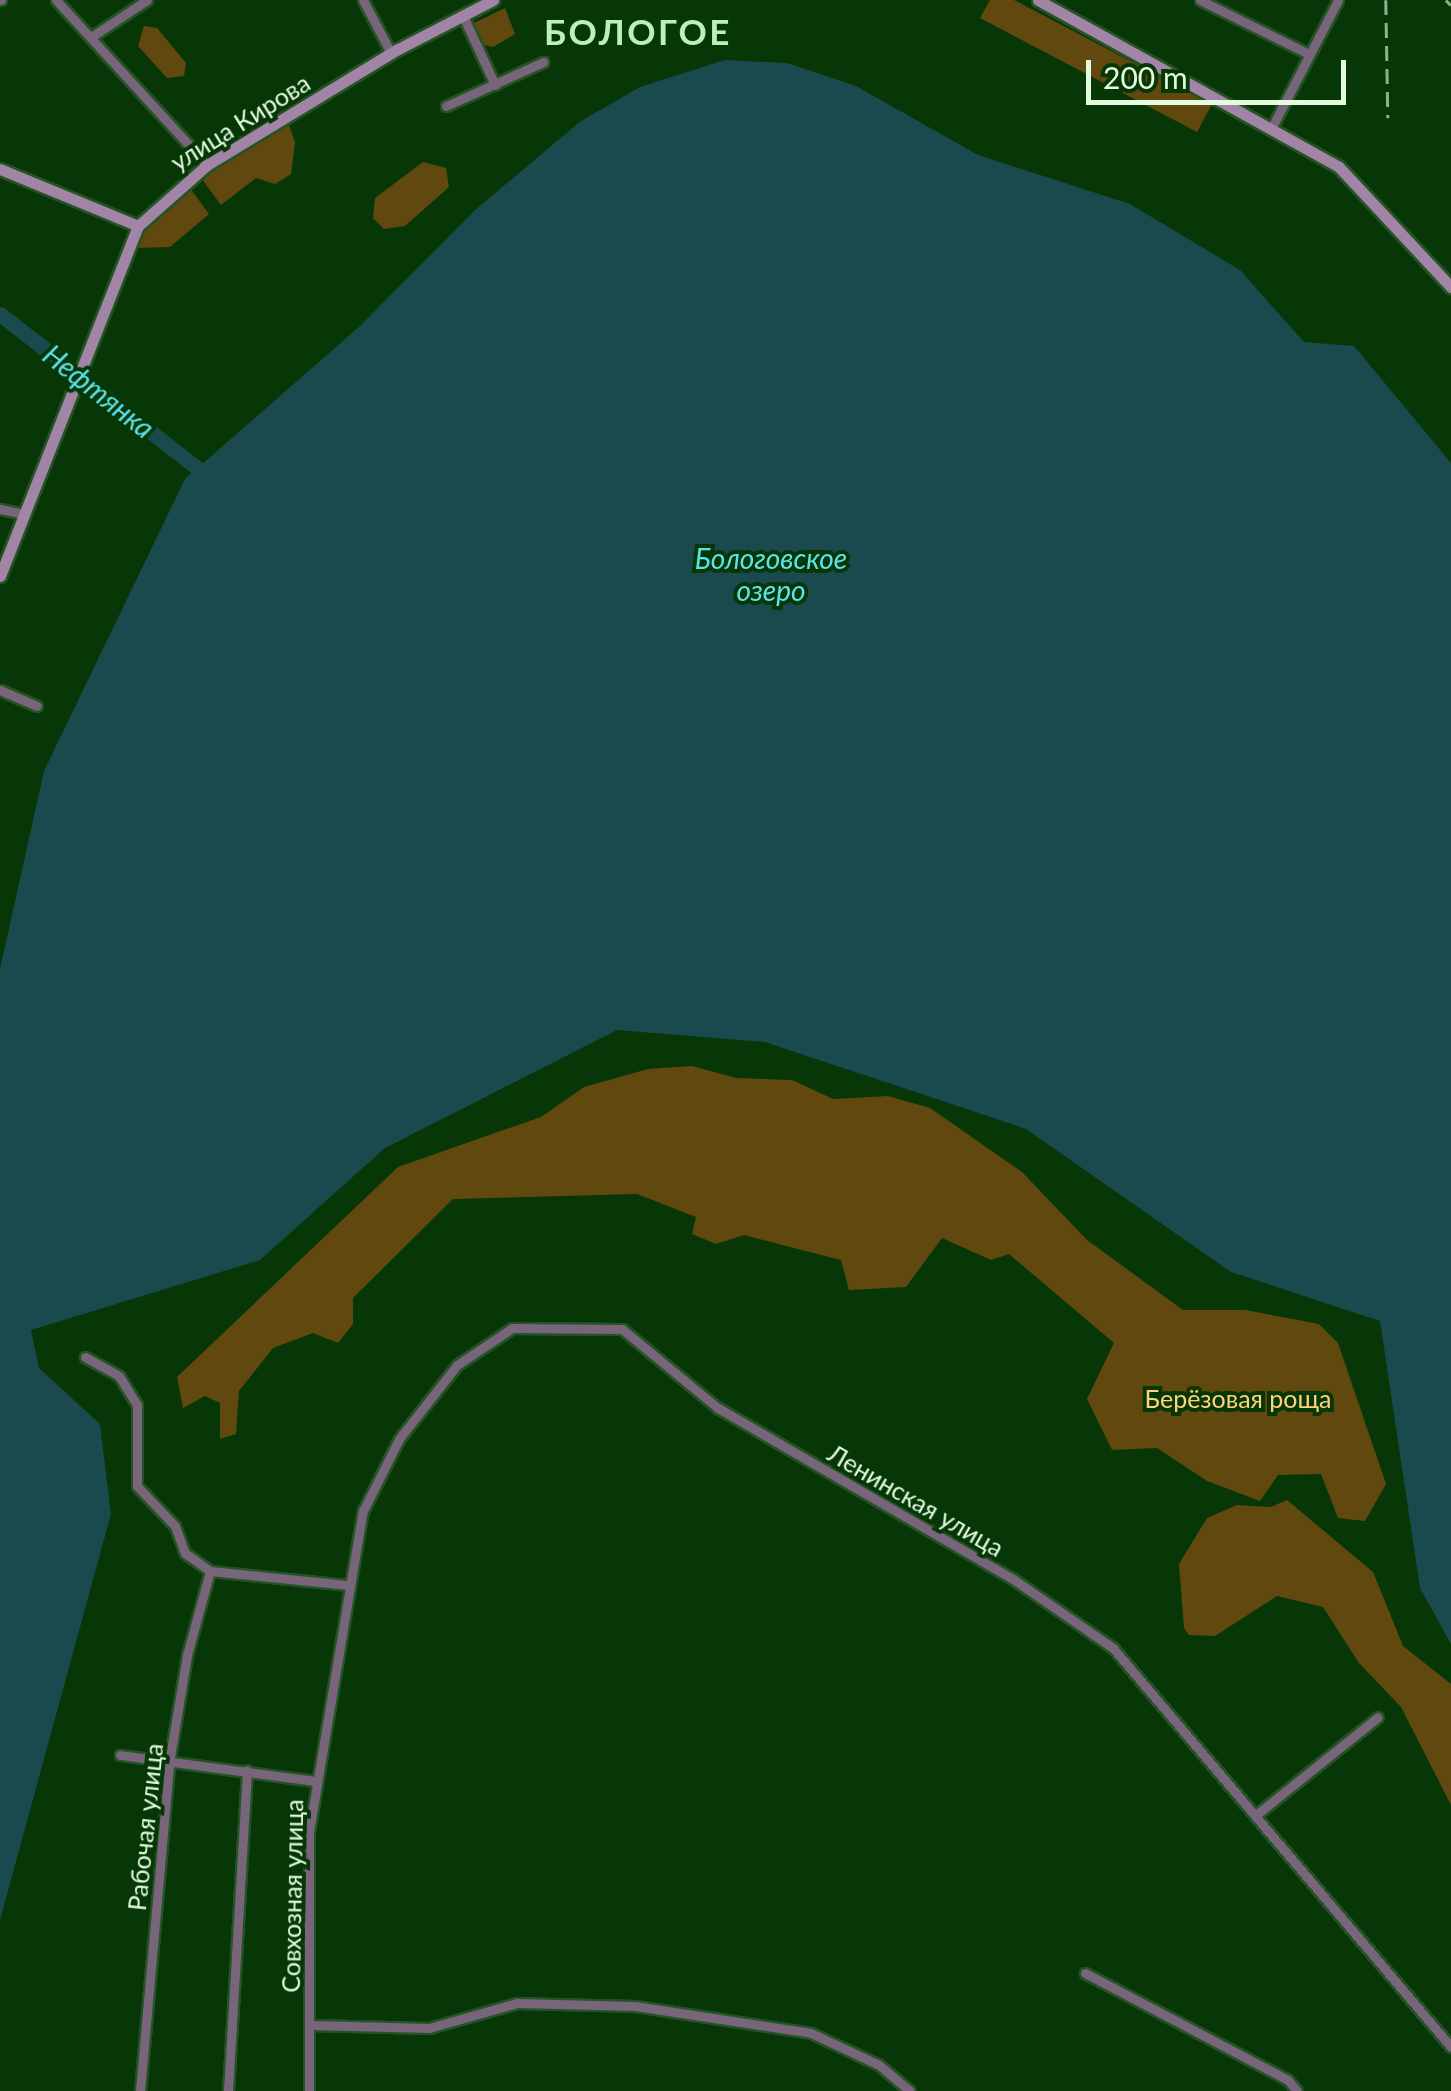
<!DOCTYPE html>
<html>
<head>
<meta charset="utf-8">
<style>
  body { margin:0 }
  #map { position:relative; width:1451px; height:2091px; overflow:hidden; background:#073706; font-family:Lato,sans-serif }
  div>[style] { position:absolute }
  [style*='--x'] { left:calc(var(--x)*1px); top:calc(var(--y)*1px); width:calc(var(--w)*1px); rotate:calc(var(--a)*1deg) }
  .green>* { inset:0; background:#61480f }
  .water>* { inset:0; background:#1a4a4e }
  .river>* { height:15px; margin:-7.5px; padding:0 7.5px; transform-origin:7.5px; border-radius:7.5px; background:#1a4a4e }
  .roads { filter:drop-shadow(2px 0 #265325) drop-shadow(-2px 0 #265325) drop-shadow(0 2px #265325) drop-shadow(0 -2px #265325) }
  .street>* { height:9px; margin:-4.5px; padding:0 4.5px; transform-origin:4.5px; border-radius:4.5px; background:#78657b }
  .secondary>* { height:11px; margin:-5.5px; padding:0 5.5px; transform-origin:5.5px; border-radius:5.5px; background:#a284a7 }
  .rail>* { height:2.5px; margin-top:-1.25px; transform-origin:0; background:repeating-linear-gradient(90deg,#8fb18d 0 15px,transparent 0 23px) }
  span { translate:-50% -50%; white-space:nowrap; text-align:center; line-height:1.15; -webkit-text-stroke:8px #073706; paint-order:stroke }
  .street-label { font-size:25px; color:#e3fce0 }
  .park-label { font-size:25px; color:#fed17c }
  .water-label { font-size:28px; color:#5de2ed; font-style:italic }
  .district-label { font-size:35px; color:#bdf0b8; font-weight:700; letter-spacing:2.5px }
  .scale { position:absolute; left:1086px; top:60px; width:260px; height:45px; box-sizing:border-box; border:5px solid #e3fce0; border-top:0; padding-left:12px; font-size:30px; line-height:35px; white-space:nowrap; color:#e3fce0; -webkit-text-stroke:8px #073706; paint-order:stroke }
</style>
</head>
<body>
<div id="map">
  <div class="green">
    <div style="clip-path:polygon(990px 0,1014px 0,1212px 104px,1197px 132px,980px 18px)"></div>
    <div style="clip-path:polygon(505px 8px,515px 34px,493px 47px,480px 44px,472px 24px)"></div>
    <div style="clip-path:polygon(144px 26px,157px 28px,186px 63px,184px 76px,167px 78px,138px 46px)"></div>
    <div style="clip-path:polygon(286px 117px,295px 142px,291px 174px,275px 184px,256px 178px,221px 205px,196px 171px)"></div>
    <div style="clip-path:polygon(423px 162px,446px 168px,449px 187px,405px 226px,384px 229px,373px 218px,375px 198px)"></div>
    <div style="clip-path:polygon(184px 180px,209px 214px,170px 247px,133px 248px,149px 218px)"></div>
    <div style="clip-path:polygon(692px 1066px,736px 1078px,792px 1080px,833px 1099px,888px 1096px,930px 1108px,1022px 1172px,1087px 1240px,1183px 1310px,1245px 1310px,1319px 1324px,1338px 1343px,1386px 1484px,1365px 1521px,1338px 1518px,1321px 1474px,1278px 1475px,1260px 1501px,1207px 1481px,1157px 1448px,1112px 1450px,1087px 1399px,1114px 1343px,1009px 1254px,991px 1260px,942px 1238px,906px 1287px,849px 1290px,841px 1260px,744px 1235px,716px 1244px,692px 1234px,696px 1217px,637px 1194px,453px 1199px,353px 1298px,353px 1324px,338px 1343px,313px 1333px,273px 1348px,239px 1391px,236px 1434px,220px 1439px,220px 1403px,205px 1396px,183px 1408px,177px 1377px,398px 1167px,541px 1117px,584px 1087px,648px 1069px)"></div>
    <div style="clip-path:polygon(1287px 1500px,1373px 1572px,1403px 1646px,1451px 1684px,1451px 1805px,1401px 1707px,1359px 1663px,1323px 1607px,1277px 1596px,1215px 1636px,1189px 1635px,1184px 1628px,1179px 1564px,1207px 1518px,1237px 1505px,1271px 1507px)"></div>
  </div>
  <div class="water">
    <div style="clip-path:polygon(725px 60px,787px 63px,856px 86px,978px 155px,1130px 204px,1240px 270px,1304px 342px,1354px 346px,1451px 463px,1451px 1644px,1420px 1588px,1380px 1321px,1231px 1272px,1026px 1129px,765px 1042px,617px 1030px,385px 1148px,260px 1260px,31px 1330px,39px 1368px,100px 1424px,111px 1514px,0 1920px,0 969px,44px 771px,185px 479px,360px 326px,475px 210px,581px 121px,640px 87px)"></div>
  </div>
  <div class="river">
    <div style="--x:0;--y:314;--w:250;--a:38"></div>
  </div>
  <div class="roads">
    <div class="street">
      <div style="--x:0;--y:0;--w:1;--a:0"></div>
      <div style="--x:56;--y:0;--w:224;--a:47.5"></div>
      <div style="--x:363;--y:0;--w:60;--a:62.2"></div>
      <div style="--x:1200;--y:0;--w:122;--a:26.4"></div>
      <div style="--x:463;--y:16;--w:76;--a:65.1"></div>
      <div style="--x:91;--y:37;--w:67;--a:-33.5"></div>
      <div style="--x:446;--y:106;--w:107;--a:-24.4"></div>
      <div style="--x:1272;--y:127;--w:143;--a:-62.5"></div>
      <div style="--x:0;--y:509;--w:25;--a:12"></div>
      <div style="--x:0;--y:690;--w:40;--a:23.4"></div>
      <div style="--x:85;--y:1357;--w:39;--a:29"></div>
      <div style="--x:119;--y:1376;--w:34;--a:58"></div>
      <div style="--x:137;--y:1405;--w:81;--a:90"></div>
      <div style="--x:137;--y:1486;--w:55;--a:46.5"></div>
      <div style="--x:175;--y:1526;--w:29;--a:70"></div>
      <div style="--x:185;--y:1553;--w:31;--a:36"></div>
      <div style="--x:210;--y:1571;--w:140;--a:5.8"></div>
      <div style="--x:120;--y:1755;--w:196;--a:7.6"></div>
      <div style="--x:1256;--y:1815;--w:156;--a:-38.8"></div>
      <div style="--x:1085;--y:1973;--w:229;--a:27.8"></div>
      <div style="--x:1288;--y:2080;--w:14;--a:51"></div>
      <div style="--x:311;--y:2025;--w:118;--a:1.5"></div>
      <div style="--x:429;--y:2028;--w:91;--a:-15.9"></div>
      <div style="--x:517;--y:2003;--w:118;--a:1.5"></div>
      <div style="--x:635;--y:2006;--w:178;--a:8.7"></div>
      <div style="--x:811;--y:2033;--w:75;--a:25.2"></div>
      <div style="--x:879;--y:2065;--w:40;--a:40"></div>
      <div style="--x:140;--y:2091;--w:329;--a:-84.9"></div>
      <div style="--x:169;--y:1763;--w:109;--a:-80.5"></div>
      <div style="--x:187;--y:1655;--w:87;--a:-74.7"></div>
      <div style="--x:228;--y:2091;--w:321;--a:-86.6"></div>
      <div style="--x:309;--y:2091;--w:259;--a:-90"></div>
      <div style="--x:309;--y:1832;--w:326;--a:-80.5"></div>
      <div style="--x:363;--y:1511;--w:80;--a:-63.4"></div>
      <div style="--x:399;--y:1439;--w:94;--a:-51.9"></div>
      <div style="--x:457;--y:1365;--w:66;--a:-33.9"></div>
      <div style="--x:512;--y:1328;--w:110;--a:0.5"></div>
      <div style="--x:622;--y:1329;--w:124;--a:39.5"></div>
      <div style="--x:718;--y:1408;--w:341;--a:30.1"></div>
      <div style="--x:1013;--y:1579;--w:121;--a:34.6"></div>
      <div style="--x:1113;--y:1648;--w:523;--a:49.73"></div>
    </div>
    <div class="secondary">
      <div style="--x:1038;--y:0;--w:344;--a:29"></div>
      <div style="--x:1339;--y:167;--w:164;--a:47"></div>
      <div style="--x:0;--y:169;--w:149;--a:22.4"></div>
      <div style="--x:0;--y:576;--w:376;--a:-68.5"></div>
      <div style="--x:138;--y:226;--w:92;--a:-41.5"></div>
      <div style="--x:207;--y:165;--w:223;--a:-31.3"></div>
      <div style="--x:398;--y:49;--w:107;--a:-27.3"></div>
    </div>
  </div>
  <div class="rail">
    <div style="--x:1386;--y:0;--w:118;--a:89"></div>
    <div style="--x:1446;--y:0;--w:7;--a:45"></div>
  </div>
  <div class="street-label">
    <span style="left:240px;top:122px;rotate:-32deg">улица Кирова</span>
    <span style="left:916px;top:1500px;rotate:30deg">Ленинская улица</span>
    <span style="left:145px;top:1827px;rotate:-84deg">Рабочая улица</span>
    <span style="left:292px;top:1896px;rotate:-89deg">Совхозная улица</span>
  </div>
  <div class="park-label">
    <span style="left:1238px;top:1398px">Берёзовая роща</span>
  </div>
  <div class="water-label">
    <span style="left:99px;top:391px;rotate:38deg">Нефтянка</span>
    <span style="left:771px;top:574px">Бологовское<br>озеро</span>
  </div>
  <div class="district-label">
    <span style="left:638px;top:31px">БОЛОГОЕ</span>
  </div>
  <div class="scale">200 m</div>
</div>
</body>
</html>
